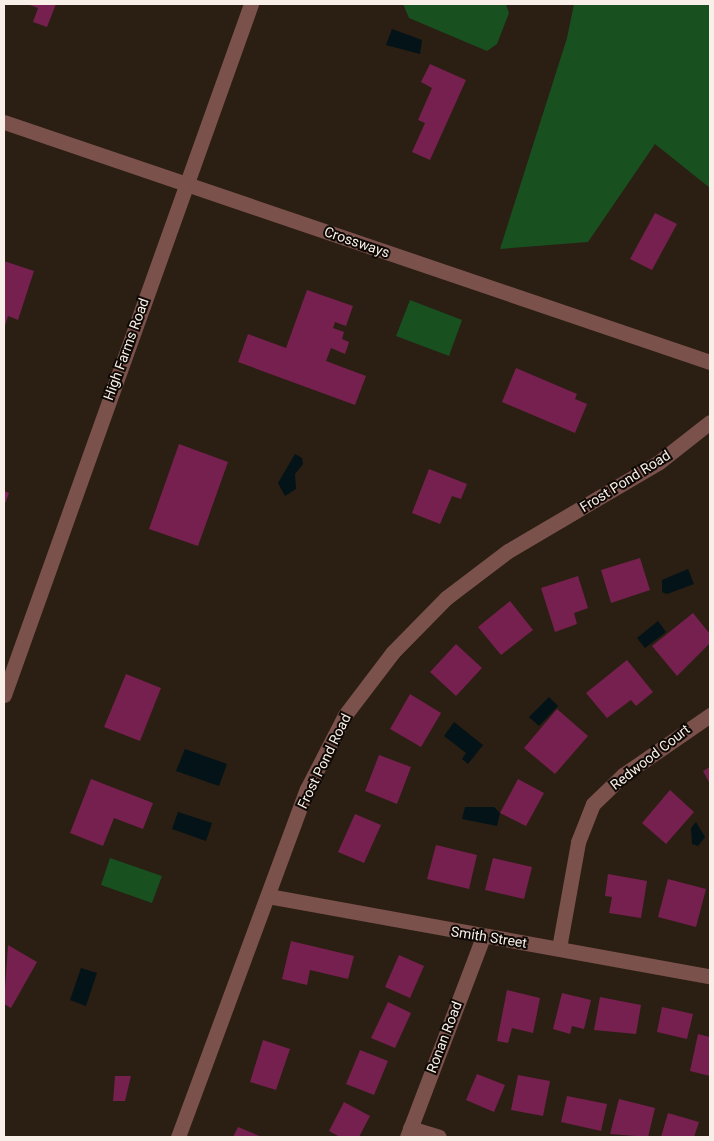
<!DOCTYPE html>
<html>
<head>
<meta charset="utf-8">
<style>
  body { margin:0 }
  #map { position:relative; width:714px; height:1141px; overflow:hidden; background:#2b1e13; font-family:Roboto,sans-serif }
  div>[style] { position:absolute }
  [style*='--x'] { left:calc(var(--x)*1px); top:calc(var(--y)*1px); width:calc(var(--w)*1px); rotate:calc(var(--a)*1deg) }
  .green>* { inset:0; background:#185020 }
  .water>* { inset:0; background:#031318 }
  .building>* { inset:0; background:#76204f }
  .minor>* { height:15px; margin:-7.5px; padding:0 7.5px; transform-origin:7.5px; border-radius:7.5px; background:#7b514c }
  span { translate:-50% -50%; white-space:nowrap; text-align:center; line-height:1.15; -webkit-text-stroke:4px #0f0905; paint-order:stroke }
  .street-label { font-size:14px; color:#f8efe8 }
  .frame { position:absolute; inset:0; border:5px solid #f8efe8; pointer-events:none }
</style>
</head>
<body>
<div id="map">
  <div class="green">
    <div style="clip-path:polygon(403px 4px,506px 4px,509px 13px,497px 44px,487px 51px,409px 18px)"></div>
    <div style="clip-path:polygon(574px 4px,710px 4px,710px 188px,655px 144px,588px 242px,500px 249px,567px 38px)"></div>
    <div style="clip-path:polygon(410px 300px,462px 320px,449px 356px,396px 336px)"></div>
    <div style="clip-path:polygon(110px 858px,162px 876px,152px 903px,101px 885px)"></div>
  </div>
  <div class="water">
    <div style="clip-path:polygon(392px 29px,422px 40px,420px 54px,386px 45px)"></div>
    <div style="clip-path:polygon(295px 454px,302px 458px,303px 464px,295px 474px,296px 489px,285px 496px,278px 483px)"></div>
    <div style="clip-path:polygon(688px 569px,694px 584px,667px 594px,662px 592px,662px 580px)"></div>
    <div style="clip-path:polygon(658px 621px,666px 632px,645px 648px,637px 638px)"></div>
    <div style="clip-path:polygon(549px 697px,558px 706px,539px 726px,529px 717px)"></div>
    <div style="clip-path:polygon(454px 722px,483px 745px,468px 764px,462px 759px,466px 753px,444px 736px)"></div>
    <div style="clip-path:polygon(185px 749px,227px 764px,219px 786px,176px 771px)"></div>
    <div style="clip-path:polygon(465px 807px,494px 807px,500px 813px,497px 826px,462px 819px)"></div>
    <div style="clip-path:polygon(178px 812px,212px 823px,206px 841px,172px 829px)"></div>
    <div style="clip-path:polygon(696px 822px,705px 837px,698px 846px,692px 844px,691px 828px)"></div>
    <div style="clip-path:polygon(81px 968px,97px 973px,86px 1006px,70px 1000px)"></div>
  </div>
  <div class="building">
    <div style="clip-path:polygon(27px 4px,56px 4px,47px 27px,33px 22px,38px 8px)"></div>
    <div style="clip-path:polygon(430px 64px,466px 80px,430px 160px,412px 152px,425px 123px,418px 120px,432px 88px,421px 82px)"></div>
    <div style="clip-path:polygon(655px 213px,677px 224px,652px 270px,630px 259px)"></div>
    <div style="clip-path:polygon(4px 261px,34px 271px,18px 320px,8px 316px,4px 329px)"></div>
    <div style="clip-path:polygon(307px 290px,353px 306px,346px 326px,335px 322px,333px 328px,344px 332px,342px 339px,349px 342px,345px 354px,331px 348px,326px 361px,366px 376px,355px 405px,238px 362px,248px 334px,286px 348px)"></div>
    <div style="clip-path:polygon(516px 368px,577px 394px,575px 399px,587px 404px,575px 433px,502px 402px)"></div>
    <div style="clip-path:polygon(179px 444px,228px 462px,198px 546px,149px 529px)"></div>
    <div style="clip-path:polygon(429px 469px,467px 484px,461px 499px,452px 496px,440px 524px,412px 513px)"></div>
    <div style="clip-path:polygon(4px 491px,9px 493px,4px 506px)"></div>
    <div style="clip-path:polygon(640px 558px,650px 590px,611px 603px,601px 570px)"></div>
    <div style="clip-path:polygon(578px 576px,588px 608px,574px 613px,577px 624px,555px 632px,541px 588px)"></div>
    <div style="clip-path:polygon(510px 601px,533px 630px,501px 655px,478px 627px)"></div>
    <div style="clip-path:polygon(693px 613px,710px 634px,710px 643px,677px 676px,652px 646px)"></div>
    <div style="clip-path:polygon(456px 644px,482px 668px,456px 696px,430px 672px)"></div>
    <div style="clip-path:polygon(627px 660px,653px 692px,636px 706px,631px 700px,607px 718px,586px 693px)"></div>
    <div style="clip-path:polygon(126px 674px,161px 688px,140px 741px,104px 727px)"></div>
    <div style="clip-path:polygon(410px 694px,441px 713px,421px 747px,390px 729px)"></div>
    <div style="clip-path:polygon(557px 709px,588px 736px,555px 774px,524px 748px)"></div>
    <div style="clip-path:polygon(379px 755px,411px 767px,397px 804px,365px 791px)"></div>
    <div style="clip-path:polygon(710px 767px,710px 784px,703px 771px)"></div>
    <div style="clip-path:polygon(91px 779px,153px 803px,143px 829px,114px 818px,103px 846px,70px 833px)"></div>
    <div style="clip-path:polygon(518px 779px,544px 793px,526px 826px,500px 813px)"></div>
    <div style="clip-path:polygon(670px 790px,694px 812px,666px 844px,642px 823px)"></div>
    <div style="clip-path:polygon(355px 814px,381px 825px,364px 863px,338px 852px)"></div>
    <div style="clip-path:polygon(436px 845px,477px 855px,469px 889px,427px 879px)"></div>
    <div style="clip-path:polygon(493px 858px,532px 867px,524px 899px,485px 890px)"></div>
    <div style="clip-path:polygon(608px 874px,647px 881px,641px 918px,609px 913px,612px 897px,605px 896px)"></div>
    <div style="clip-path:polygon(668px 879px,706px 889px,696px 927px,658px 917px)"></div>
    <div style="clip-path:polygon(291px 941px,354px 956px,348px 979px,310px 970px,307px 985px,282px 979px)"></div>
    <div style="clip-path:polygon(8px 945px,37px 962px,11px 1008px,4px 1004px)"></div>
    <div style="clip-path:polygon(399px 955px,424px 966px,410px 998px,385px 987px)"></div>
    <div style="clip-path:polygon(507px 990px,540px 998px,533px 1033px,512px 1028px,508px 1043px,497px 1041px)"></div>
    <div style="clip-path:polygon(562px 993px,591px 1000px,584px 1029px,572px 1026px,570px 1034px,553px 1029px)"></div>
    <div style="clip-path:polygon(600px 997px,641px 1005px,636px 1034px,594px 1030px)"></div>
    <div style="clip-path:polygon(388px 1002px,411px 1013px,395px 1048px,371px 1038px)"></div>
    <div style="clip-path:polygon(662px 1007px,693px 1014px,687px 1039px,657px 1032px)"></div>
    <div style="clip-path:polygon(698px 1034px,710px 1037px,710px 1076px,690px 1071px)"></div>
    <div style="clip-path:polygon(263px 1040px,290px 1049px,276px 1090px,250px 1082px)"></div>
    <div style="clip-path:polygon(360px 1050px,388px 1061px,374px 1095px,346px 1084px)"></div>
    <div style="clip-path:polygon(477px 1074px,505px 1085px,494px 1112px,466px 1100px)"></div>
    <div style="clip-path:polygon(518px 1075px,550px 1081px,543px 1116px,511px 1110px)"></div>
    <div style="clip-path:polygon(115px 1076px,131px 1076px,125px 1101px,113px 1101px)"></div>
    <div style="clip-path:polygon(567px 1096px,607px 1104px,601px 1131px,561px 1122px)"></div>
    <div style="clip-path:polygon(619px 1099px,655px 1108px,648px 1137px,610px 1134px)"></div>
    <div style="clip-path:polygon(344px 1102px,370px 1116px,359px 1137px,340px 1137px,329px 1131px)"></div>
    <div style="clip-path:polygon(668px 1113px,699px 1122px,694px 1137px,661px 1137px)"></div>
    <div style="clip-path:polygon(238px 1127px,262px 1137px,233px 1137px)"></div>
  </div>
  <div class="minor">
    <div style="--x:4;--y:122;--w:746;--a:18.78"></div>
    <div style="--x:4;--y:695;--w:734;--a:-70.33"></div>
    <div style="--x:268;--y:896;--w:449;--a:10.3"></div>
    <div style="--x:559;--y:948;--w:108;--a:-79.8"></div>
    <div style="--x:578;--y:842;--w:41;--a:-68.5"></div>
    <div style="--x:593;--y:804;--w:42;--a:-44"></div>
    <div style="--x:623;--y:775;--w:106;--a:-34.6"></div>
    <div style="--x:410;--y:1128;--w:30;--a:17"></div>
    <div style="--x:178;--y:1137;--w:371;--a:-69.7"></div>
    <div style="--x:307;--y:789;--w:83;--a:-62.8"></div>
    <div style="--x:345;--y:715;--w:79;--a:-52.7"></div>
    <div style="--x:393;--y:652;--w:76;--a:-45.5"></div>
    <div style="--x:446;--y:598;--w:78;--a:-37.2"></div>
    <div style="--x:508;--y:551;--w:175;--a:-30.5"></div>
    <div style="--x:659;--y:462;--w:65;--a:-38.1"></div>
    <div style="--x:407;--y:1137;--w:214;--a:-69.2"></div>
  </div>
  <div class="street-label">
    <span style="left:357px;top:242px;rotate:19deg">Crossways</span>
    <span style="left:126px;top:349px;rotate:-70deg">High Farms Road</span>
    <span style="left:625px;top:481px;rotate:-32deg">Frost Pond Road</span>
    <span style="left:650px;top:757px;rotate:-38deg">Redwood Court</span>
    <span style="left:324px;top:761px;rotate:-64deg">Frost Pond Road</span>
    <span style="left:489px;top:937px;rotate:9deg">Smith Street</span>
    <span style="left:444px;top:1037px;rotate:-69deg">Ronan Road</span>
  </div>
  <div class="frame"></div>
</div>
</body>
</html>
